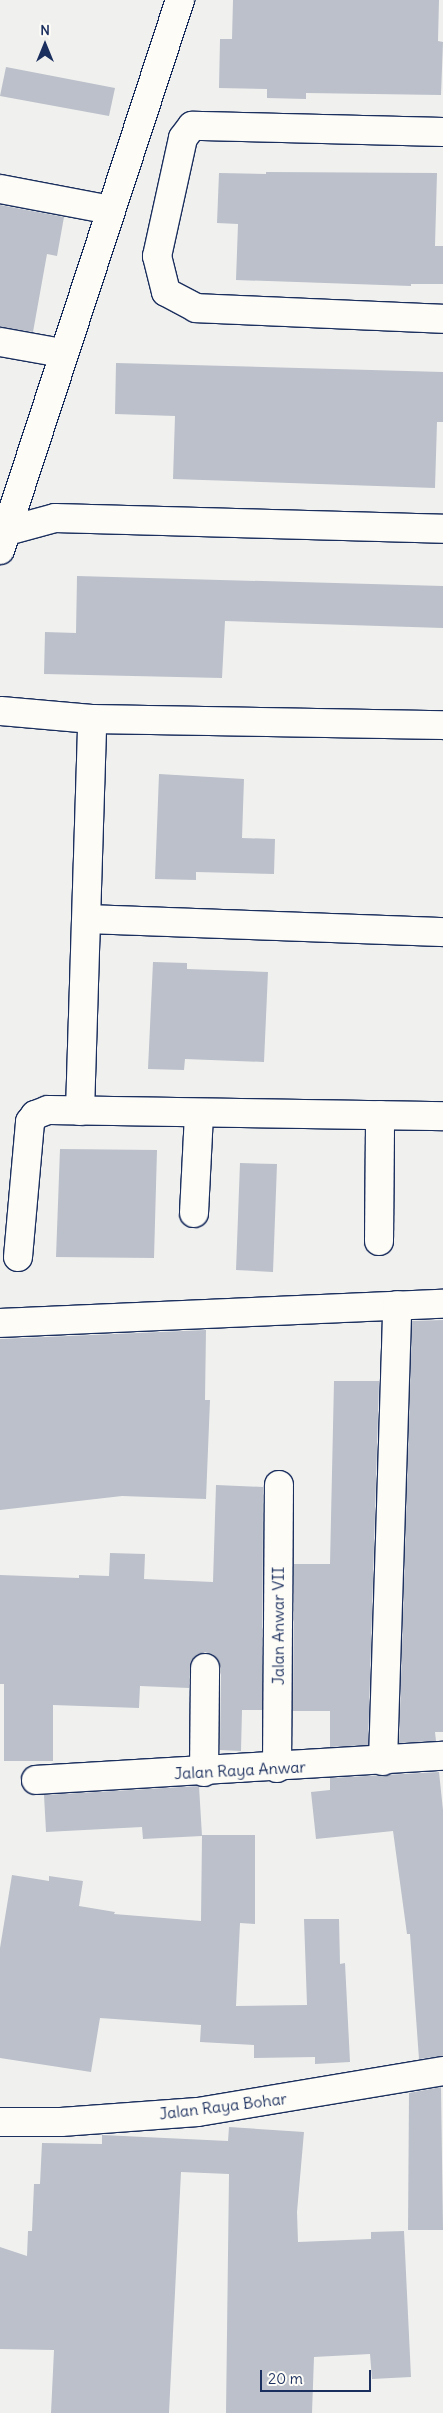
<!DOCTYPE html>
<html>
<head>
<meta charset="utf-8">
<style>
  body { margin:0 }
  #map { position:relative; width:443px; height:2413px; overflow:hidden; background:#f0f0ee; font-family:Delius,sans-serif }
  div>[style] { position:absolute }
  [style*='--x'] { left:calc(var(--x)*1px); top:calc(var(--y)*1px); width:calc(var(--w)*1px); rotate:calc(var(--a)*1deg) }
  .building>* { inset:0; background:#bbc0ca }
  .roads { filter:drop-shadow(1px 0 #1b2f5e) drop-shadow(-1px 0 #1b2f5e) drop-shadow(0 1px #1b2f5e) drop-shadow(0 -1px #1b2f5e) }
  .minor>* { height:28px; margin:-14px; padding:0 14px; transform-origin:14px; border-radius:14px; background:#fdfcf7 }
  .tertiary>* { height:28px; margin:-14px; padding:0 14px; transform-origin:14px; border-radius:14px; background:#fdfcf7 }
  span { translate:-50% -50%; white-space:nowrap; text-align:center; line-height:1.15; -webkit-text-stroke:4px #fdfcf7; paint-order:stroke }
  .street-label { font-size:16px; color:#1b2f5e }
  .north { position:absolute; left:20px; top:20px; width:50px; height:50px; -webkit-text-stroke:4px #fdfcf7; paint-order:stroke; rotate:0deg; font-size:14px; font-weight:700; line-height:20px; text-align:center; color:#1b2f5e }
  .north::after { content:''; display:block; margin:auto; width:18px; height:22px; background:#1b2f5e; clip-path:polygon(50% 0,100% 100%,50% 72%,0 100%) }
  .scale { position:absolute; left:260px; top:2370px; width:111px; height:22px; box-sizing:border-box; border:2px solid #1b2f5e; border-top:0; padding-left:6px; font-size:15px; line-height:18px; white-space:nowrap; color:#1b2f5e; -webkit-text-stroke:4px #fdfcf7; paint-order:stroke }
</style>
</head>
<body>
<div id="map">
  <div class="building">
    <div style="clip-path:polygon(233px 0,439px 0,438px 41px,443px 42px,441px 95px,306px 93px,306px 99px,267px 98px,267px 89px,219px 88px,220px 39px,232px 39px)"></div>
    <div style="clip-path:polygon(6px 67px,115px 88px,109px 116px,0 96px)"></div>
    <div style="clip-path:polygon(266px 172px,437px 173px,435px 246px,443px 246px,443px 284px,411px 284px,411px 286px,236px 280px,238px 224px,217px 223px,219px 173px,266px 174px)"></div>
    <div style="clip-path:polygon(0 205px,64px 217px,57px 256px,47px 254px,33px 332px,0 327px)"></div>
    <div style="clip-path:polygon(116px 363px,443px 372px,443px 422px,437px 422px,435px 488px,173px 479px,175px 416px,115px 414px)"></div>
    <div style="clip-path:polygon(77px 576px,443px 586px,443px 628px,225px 621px,222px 678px,44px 674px,45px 632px,76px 633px)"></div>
    <div style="clip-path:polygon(159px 774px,244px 779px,242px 838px,275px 839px,274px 874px,196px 872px,196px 880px,155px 879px)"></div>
    <div style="clip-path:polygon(153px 962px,187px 963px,187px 969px,268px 972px,264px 1062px,185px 1059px,184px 1070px,148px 1069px)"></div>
    <div style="clip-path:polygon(60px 1149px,157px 1150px,154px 1258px,56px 1257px)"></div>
    <div style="clip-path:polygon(240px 1163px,277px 1164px,273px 1272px,236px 1270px)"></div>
    <div style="clip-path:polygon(443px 1320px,443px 1732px,435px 1732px,436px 1741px,399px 1743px,412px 1321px)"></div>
    <div style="clip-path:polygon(206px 1330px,205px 1400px,210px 1400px,206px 1499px,122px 1496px,0 1510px,0 1339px)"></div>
    <div style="clip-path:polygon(334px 1381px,379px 1381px,368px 1745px,330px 1747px,330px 1711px,293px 1711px,294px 1564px,330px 1564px)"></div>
    <div style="clip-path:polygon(216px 1485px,263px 1487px,262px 1710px,242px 1710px,241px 1751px,220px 1750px,221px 1668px,213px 1655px,205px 1652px,191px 1661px,189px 1688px,140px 1686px,139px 1708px,53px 1705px,53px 1761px,4px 1761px,4px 1684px,0 1684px,0 1575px,79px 1578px,79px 1575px,109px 1576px,110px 1553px,145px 1554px,144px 1579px,213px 1582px)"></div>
    <div style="clip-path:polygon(439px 1772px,443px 1810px,443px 2056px,419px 2059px,410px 1934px,407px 1934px,393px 1831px,316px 1839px,311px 1792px,330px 1790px,330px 1778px)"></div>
    <div style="clip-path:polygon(199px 1786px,202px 1836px,143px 1839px,142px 1827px,46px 1832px,44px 1795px)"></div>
    <div style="clip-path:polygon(202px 1835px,255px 1835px,255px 1924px,240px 1923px,236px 2006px,307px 2005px,304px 1919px,339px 1919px,340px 1964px,345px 1963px,350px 2062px,315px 2064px,315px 2057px,254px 2058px,254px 2045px,200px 2042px,201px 2025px,100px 2018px,91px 2072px,0 2058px,0 1948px,12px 1875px,49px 1881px,49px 1876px,83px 1881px,79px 1906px,115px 1912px,114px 1914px,201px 1921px)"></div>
    <div style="clip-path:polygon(441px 2087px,443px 2230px,408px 2230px,409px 2093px)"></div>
    <div style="clip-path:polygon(229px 2127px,304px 2132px,297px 2212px,298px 2242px,371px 2239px,371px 2232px,404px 2231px,411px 2377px,372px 2379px,370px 2354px,314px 2357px,312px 2413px,226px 2413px,229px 2174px,181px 2172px,169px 2413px,51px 2413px,54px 2350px,0 2349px,0 2247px,27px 2256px,28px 2231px,32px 2231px,34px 2184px,40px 2184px,42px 2143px,102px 2144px,102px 2135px,228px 2141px)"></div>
  </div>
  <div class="roads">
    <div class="minor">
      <div style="--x:443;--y:132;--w:251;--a:-178.6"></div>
      <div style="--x:192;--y:126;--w:15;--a:127"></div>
      <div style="--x:183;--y:138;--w:121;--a:102.4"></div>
      <div style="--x:157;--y:256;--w:37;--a:76"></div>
      <div style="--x:166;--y:292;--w:34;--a:28"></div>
      <div style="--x:196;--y:308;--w:247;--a:2.5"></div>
      <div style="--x:0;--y:189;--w:112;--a:10.8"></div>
      <div style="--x:0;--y:342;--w:63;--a:10.1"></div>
      <div style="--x:0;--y:533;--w:57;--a:-15.3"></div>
      <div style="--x:55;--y:518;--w:388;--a:1.6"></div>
      <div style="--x:0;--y:550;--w:579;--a:-71.88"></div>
      <div style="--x:1;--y:711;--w:91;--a:5"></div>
      <div style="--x:92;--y:719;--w:351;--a:1"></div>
      <div style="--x:87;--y:919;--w:356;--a:2.1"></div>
      <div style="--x:80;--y:1111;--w:392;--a:-88.2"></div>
      <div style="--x:194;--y:1213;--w:100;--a:-87.1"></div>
      <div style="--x:379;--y:1241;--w:126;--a:-89.5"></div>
      <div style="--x:18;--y:1257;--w:136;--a:-84.9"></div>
      <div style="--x:30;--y:1122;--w:9;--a:-54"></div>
      <div style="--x:35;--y:1115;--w:14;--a:-21"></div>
      <div style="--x:48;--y:1110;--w:395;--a:0.9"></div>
      <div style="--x:0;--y:1323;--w:443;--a:-2.5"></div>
      <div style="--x:383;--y:1761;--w:456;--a:-88.2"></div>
      <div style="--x:277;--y:1768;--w:283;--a:-89.6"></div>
      <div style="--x:204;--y:1772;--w:104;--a:-89.4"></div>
      <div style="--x:36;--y:1780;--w:408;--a:-3.4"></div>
    </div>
    <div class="tertiary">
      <div style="--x:0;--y:2122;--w:61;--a:0"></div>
      <div style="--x:61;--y:2122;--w:137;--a:-4.2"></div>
      <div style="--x:198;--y:2112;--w:248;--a:-9.5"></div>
    </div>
  </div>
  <div class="street-label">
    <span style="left:278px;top:1626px;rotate:-90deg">Jalan Anwar VII</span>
    <span style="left:240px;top:1770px;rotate:-3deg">Jalan Raya Anwar</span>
    <span style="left:223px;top:2106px;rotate:-7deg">Jalan Raya Bohar</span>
  </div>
  <div class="north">N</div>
  <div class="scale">20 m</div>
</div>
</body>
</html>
